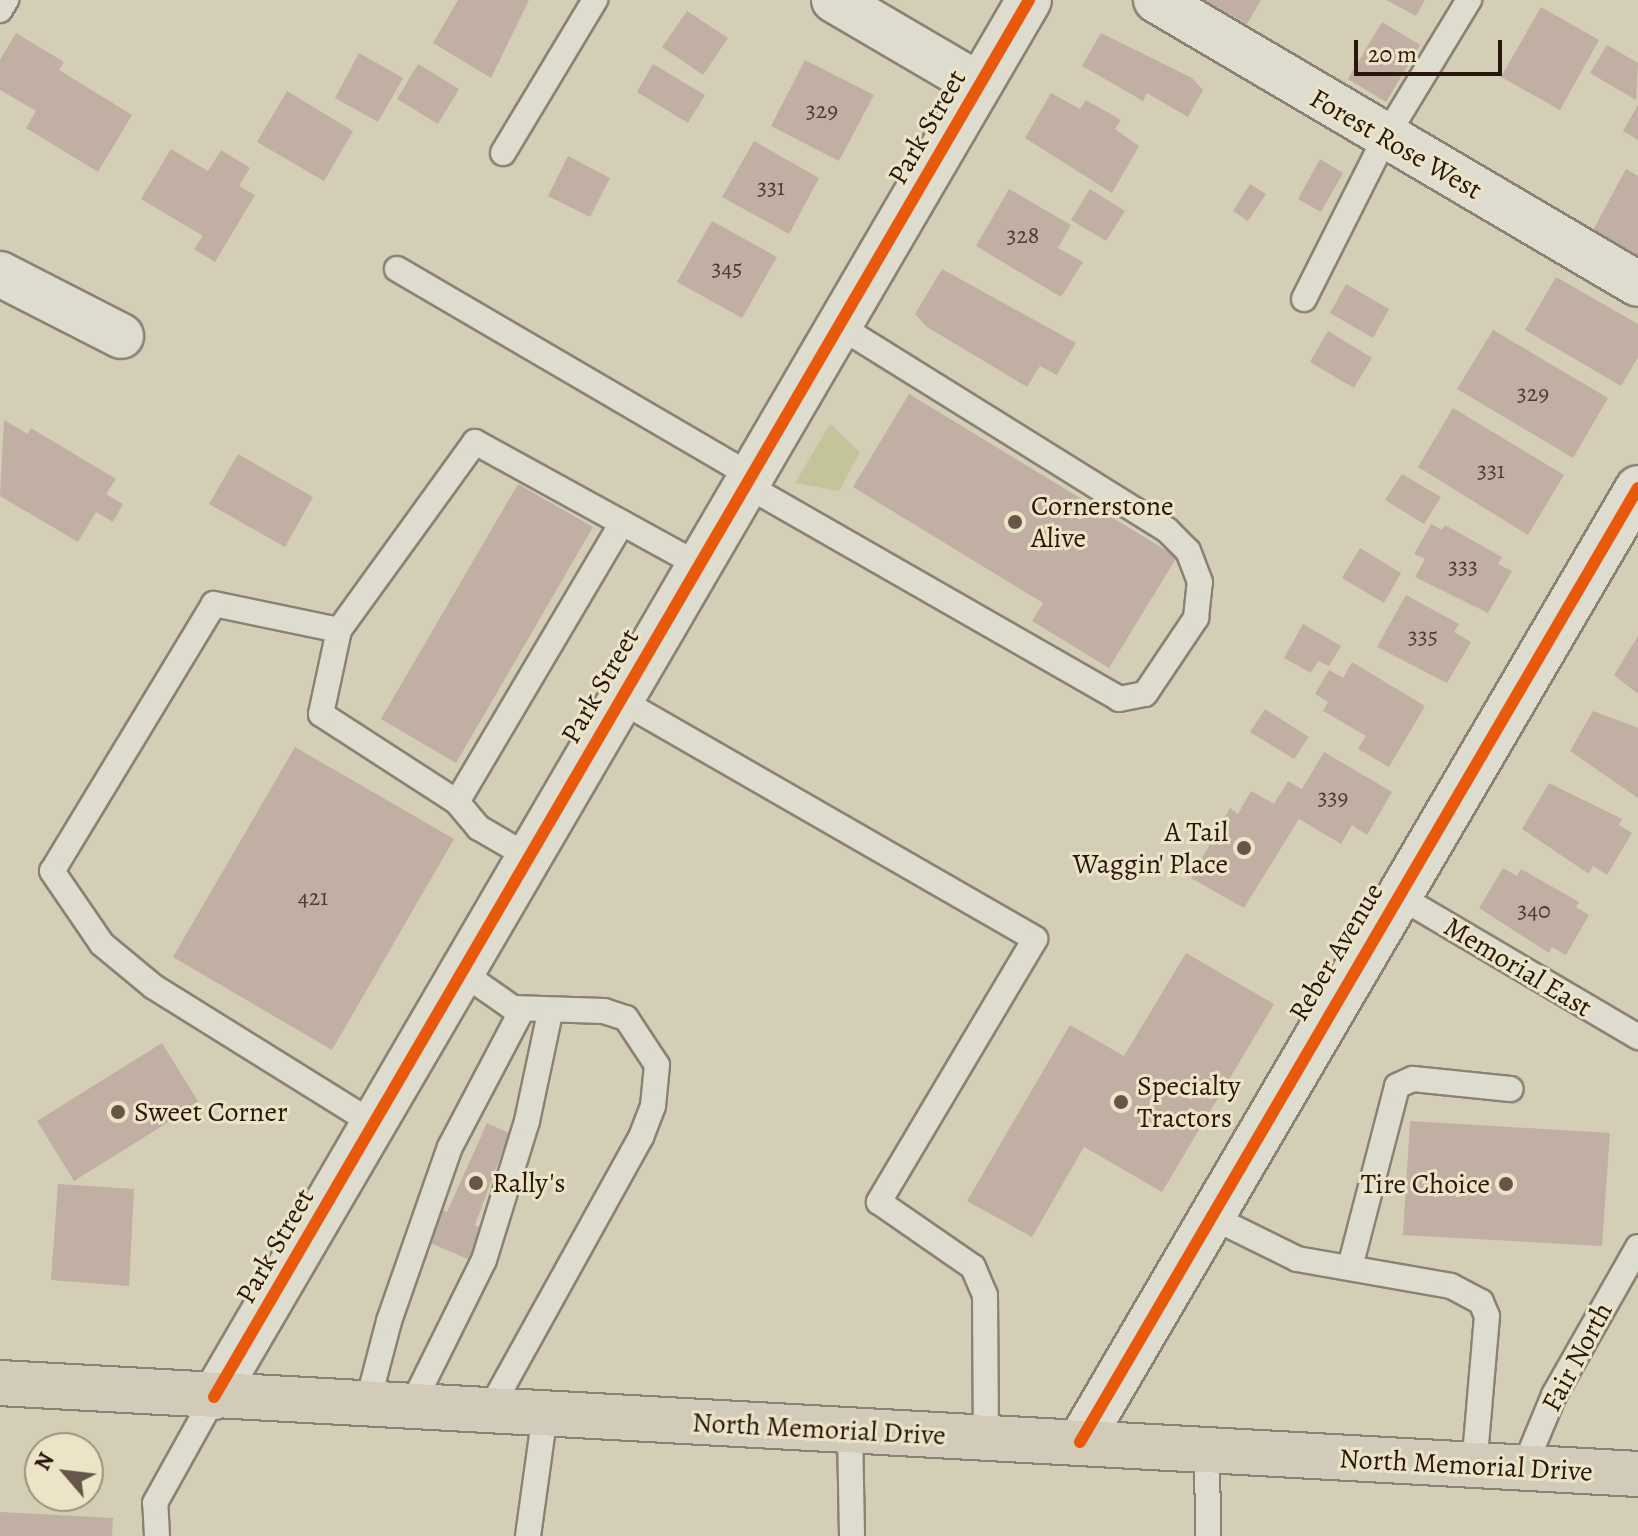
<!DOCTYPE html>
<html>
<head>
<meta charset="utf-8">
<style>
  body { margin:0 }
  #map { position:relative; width:1638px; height:1536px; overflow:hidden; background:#d5ceb6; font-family:Alegreya,serif }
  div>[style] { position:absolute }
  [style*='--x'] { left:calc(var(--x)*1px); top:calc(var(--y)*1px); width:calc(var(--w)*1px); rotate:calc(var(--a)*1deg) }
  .green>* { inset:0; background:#c4c49b }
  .building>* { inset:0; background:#c0afa2 }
  .roads { filter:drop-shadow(2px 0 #8a8375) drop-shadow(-2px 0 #8a8375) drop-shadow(0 2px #8a8375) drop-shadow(0 -2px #8a8375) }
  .service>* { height:24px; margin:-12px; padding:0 12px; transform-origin:12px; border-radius:12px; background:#dedbcf }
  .minor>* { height:44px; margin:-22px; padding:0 22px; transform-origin:22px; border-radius:22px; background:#dedbcf }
  .primary>* { height:44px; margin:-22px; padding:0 22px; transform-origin:22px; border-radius:22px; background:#d3cbba }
  .cycleway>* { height:12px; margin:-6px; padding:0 6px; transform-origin:6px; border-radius:6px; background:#e8590c }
  .dots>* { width:22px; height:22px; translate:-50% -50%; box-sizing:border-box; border:4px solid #ece4c7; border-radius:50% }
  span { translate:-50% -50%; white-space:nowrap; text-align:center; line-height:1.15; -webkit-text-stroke:6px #ece4c7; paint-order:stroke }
  .number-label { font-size:24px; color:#503c32 }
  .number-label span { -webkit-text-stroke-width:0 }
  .street-label { font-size:28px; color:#2b160d }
  .poi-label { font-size:28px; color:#2b160d }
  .left { translate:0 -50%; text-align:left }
  .right { translate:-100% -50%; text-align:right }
  .north { position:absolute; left:24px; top:1432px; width:80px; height:80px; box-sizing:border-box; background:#ece4c7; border:2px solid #9f927d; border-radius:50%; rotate:298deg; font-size:22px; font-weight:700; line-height:32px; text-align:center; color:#2b160d }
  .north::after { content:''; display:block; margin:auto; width:28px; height:36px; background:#665648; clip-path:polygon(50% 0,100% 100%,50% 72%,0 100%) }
  .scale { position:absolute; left:1354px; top:40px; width:148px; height:36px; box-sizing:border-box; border:4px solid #2b160d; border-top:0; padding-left:10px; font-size:24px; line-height:28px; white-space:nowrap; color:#2b160d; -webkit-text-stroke:6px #ece4c7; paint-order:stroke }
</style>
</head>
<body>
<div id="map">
  <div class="green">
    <div style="clip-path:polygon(830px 424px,860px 452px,839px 491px,795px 483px)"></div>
  </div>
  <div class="building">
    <div style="clip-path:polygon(458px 0,529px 0,491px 78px,433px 43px)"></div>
    <div style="clip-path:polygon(1204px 0,1261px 0,1247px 24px)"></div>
    <div style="clip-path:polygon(1386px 0,1425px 0,1416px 16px)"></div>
    <div style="clip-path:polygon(1541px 7px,1599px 40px,1560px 110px,1501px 77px)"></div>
    <div style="clip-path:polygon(687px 11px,728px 38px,703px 75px,662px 47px)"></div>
    <div style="clip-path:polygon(1382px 22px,1420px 45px,1386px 102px,1348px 79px)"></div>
    <div style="clip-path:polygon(16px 33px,64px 62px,59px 70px,132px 115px,98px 172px,26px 128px,36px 111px,0 90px,0 60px)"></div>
    <div style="clip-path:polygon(1101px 33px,1192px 78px,1203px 90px,1188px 117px,1147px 93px,1143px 101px,1082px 66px)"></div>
    <div style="clip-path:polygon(1607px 45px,1638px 63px,1636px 100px,1590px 73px)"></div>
    <div style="clip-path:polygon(359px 53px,403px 78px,378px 122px,335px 98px)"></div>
    <div style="clip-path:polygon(805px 60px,874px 95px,839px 161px,771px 126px)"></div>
    <div style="clip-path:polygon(418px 64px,459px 89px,438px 124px,397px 99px)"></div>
    <div style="clip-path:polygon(653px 64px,705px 95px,688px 123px,637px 92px)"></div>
    <div style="clip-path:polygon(287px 91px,353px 131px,324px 181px,257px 142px)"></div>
    <div style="clip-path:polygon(1051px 93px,1080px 109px,1086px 100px,1121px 120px,1115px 129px,1139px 146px,1112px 193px,1025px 138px)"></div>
    <div style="clip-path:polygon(1638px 105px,1638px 140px,1623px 131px)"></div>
    <div style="clip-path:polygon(754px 141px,819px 178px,789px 234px,722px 197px)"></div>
    <div style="clip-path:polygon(171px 149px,208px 171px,221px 150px,250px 168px,239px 186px,255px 195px,215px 262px,194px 249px,203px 236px,141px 199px)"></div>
    <div style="clip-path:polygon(568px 156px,610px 178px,590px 217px,548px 196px)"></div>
    <div style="clip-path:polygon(1320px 159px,1343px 173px,1321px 212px,1298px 199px)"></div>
    <div style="clip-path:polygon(1626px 169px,1638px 176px,1638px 260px,1591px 234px)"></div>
    <div style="clip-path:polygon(1250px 184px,1266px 194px,1248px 221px,1233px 211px)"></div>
    <div style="clip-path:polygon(1009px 189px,1071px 225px,1058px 248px,1083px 262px,1061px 297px,976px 246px)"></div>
    <div style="clip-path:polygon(1090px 189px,1125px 211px,1106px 241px,1071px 220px)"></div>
    <div style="clip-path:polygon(712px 221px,777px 257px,742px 318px,677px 282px)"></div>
    <div style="clip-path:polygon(942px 269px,1076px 343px,1057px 375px,1040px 366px,1027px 387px,927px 327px,915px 314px)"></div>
    <div style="clip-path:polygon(1556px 277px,1638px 324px,1638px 357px,1621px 386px,1525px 330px)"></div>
    <div style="clip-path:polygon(1346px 284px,1389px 309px,1373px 338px,1330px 313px)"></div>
    <div style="clip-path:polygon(1493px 330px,1608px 398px,1573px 458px,1457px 389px)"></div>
    <div style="clip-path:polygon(1328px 331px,1372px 358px,1354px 388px,1310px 362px)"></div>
    <div style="clip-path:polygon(909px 394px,1177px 557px,1109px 668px,1032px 621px,1043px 603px,853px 487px)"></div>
    <div style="clip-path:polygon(1453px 408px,1564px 475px,1528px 535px,1418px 467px)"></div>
    <div style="clip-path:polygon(4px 420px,28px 434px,31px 428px,116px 479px,106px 494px,123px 504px,113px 522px,96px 512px,78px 542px,0 496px)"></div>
    <div style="clip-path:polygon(238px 454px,313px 497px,285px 547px,209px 504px)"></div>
    <div style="clip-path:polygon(1402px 474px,1441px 497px,1424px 524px,1385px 500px)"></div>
    <div style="clip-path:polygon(518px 484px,593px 527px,456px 763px,381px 719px)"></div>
    <div style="clip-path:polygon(1431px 524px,1442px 530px,1445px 525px,1502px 557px,1498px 564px,1512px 571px,1488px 613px,1415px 577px,1425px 559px,1414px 554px)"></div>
    <div style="clip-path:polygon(1360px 548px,1401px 573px,1384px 603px,1342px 578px)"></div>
    <div style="clip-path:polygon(1406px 595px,1459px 624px,1454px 632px,1471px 642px,1447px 683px,1377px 647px)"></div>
    <div style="clip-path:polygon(1303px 624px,1341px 646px,1329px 666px,1318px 661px,1311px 673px,1284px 658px)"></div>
    <div style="clip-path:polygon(1638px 636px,1638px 694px,1614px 675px)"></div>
    <div style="clip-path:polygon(1352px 662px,1425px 706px,1389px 767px,1358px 749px,1366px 736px,1323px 711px,1328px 702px,1315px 694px,1329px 670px,1343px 678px)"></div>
    <div style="clip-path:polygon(1265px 709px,1309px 737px,1294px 759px,1250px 732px)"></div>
    <div style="clip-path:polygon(1593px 711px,1638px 728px,1638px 798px,1570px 751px)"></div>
    <div style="clip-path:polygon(295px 747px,454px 839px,332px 1050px,173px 957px)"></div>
    <div style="clip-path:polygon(1324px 752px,1392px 792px,1367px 835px,1352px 825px,1341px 844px,1299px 819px,1244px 908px,1191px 878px,1230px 808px,1238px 814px,1251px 791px,1274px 804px,1288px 781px,1302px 789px)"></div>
    <div style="clip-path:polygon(1549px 783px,1622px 819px,1619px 825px,1632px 833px,1607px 875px,1593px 866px,1589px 874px,1522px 829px)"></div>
    <div style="clip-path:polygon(1503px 868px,1517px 876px,1521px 869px,1579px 902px,1576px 907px,1589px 915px,1566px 955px,1552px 947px,1549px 953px,1479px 908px)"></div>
    <div style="clip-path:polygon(1186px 953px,1274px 1004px,1162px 1192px,1084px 1147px,1032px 1237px,967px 1201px,1070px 1025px,1124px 1056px)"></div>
    <div style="clip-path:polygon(162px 1043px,199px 1103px,74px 1181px,37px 1121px)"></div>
    <div style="clip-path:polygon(1410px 1121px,1610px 1133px,1602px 1246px,1403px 1235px)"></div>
    <div style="clip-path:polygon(487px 1123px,509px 1133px,475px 1225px,485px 1230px,472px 1261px,426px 1241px,440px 1209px,447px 1212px)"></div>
    <div style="clip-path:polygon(58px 1184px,134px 1189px,129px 1286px,51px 1280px)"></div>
    <div style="clip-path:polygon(0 1512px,113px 1518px,112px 1536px,0 1536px)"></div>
  </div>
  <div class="roads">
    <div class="service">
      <div style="--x:0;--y:10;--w:12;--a:-59"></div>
      <div style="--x:503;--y:153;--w:179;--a:-59"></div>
      <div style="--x:397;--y:269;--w:410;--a:30.3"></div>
      <div style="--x:1304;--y:299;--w:180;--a:-63.3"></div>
      <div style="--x:1385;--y:138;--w:162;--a:-58.7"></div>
      <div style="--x:746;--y:485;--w:430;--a:29.8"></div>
      <div style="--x:1119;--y:699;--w:26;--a:-11"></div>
      <div style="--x:1145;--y:694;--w:92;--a:-56.1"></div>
      <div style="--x:1196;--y:618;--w:36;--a:-84"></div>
      <div style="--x:1200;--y:582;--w:33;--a:-111"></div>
      <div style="--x:1188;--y:551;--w:30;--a:-135"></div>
      <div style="--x:1167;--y:530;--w:386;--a:-148.1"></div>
      <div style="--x:622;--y:523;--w:324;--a:120.6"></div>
      <div style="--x:457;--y:802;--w:162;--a:-147.1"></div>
      <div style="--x:321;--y:714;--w:86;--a:-77.9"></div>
      <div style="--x:339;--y:630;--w:232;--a:-54.1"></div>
      <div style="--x:475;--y:442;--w:256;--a:28.8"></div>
      <div style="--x:339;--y:630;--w:128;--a:-168.3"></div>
      <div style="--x:214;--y:604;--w:312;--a:121.2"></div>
      <div style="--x:52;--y:871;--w:88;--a:55.6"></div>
      <div style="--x:102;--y:944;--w:67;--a:39.6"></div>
      <div style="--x:154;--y:987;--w:259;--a:31.9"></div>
      <div style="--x:620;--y:700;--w:479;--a:29.9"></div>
      <div style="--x:1035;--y:939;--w:306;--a:120.7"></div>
      <div style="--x:879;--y:1202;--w:114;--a:34.7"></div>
      <div style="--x:973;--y:1267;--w:30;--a:67"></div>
      <div style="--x:985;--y:1295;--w:143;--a:89.6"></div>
      <div style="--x:457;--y:802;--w:34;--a:50"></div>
      <div style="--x:479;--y:828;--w:58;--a:30.1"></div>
      <div style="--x:1397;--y:895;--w:280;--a:30.5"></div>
      <div style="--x:463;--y:973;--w:61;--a:35"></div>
      <div style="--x:513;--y:1008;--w:91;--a:1.9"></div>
      <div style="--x:604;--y:1011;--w:23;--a:18"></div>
      <div style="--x:626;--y:1018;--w:56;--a:56.6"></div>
      <div style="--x:657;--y:1065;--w:41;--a:95.6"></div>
      <div style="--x:653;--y:1106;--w:33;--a:111"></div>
      <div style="--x:641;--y:1137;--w:313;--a:119"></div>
      <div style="--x:1208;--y:1215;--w:99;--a:26.3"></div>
      <div style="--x:1297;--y:1259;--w:156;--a:9.9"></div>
      <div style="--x:1451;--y:1286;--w:34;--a:28"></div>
      <div style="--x:1481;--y:1302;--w:15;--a:67"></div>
      <div style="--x:1487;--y:1316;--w:152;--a:94.9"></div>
      <div style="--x:1350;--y:1267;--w:187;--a:-75.4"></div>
      <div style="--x:1397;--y:1086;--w:17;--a:-24"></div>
      <div style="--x:1413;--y:1079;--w:98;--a:5.9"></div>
      <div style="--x:367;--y:1405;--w:87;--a:-75.3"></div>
      <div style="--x:389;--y:1321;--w:184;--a:-70.7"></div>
      <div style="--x:450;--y:1147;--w:155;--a:-62.3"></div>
      <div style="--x:411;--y:1407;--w:164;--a:-63.6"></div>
      <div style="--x:484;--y:1260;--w:145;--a:-72.8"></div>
      <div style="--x:527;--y:1121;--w:110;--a:-78"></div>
      <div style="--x:850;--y:1431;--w:105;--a:88.9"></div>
      <div style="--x:1207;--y:1451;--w:85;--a:89.3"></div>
      <div style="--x:1523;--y:1470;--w:81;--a:-67.5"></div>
      <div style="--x:1554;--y:1395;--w:170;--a:-60.4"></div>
      <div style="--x:157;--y:1536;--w:33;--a:-93"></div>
      <div style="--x:155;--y:1503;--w:121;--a:-60.9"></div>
      <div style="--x:528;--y:1536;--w:123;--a:-82.1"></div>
    </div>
    <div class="minor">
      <div style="--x:834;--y:0;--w:168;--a:30.4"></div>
      <div style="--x:1156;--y:0;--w:559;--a:30.51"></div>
      <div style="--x:0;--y:274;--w:136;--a:27.1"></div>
      <div style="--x:214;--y:1397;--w:1617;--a:-59.74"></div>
      <div style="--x:1080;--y:1442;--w:1105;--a:-59.68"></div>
    </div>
    <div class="primary">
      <div style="--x:0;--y:1383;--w:1641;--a:3.18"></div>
    </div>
  </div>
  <div class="cycleway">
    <div style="--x:214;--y:1397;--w:1617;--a:-59.74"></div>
    <div style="--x:1080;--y:1442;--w:1105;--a:-59.68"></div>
  </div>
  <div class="dots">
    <div style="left:1015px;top:522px;background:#665648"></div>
    <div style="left:1244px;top:848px;background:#665648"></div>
    <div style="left:1121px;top:1102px;background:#665648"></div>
    <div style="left:118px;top:1112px;background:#665648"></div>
    <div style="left:476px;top:1183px;background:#665648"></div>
    <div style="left:1506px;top:1184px;background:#665648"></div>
  </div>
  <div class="number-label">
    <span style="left:822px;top:111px">329</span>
    <span style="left:771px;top:188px">331</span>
    <span style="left:1023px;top:236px">328</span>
    <span style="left:727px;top:269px">345</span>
    <span style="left:1533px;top:394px">329</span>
    <span style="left:1491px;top:471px">331</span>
    <span style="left:1463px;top:567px">333</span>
    <span style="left:1423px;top:637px">335</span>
    <span style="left:1333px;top:798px">339</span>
    <span style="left:313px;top:898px">421</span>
    <span style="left:1534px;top:911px">340</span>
  </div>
  <div class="street-label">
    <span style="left:927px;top:127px;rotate:-60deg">Park Street</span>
    <span style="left:1396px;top:144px;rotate:30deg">Forest Rose West</span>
    <span style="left:600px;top:686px;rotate:-60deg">Park Street</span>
    <span style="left:1336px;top:952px;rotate:-59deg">Reber Avenue</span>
    <span style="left:1518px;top:967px;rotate:31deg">Memorial East</span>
    <span style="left:275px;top:1246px;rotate:-60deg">Park Street</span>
    <span style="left:1577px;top:1357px;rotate:-62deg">Fair North</span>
    <span style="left:819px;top:1429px;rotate:3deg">North Memorial Drive</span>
    <span style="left:1466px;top:1465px;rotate:3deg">North Memorial Drive</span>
  </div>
  <div class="poi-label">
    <span class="left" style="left:1031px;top:522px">Cornerstone<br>Alive</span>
    <span class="right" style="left:1228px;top:848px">A Tail<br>Waggin' Place</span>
    <span class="left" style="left:1137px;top:1102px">Specialty<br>Tractors</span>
    <span class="left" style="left:134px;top:1112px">Sweet Corner</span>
    <span class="left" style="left:492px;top:1183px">Rally's</span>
    <span class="right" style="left:1490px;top:1184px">Tire Choice</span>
  </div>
  <div class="north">N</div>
  <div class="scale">20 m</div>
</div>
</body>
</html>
